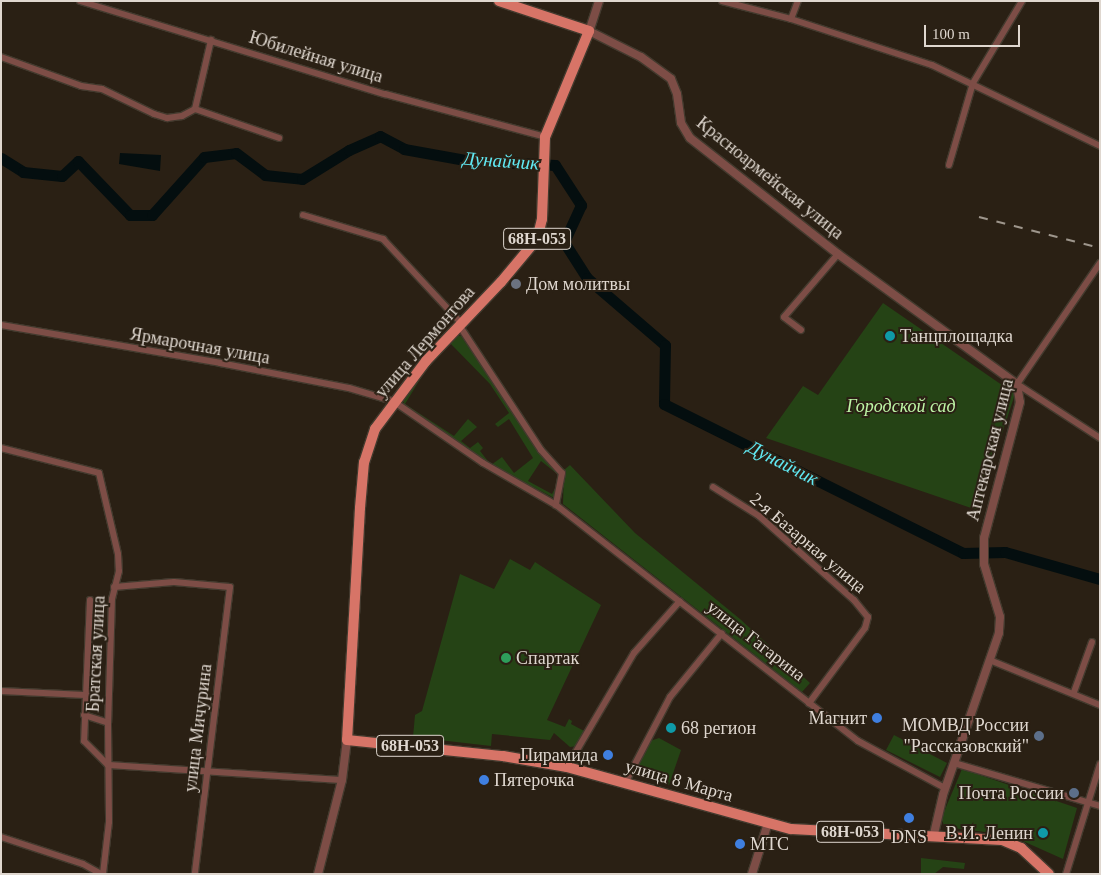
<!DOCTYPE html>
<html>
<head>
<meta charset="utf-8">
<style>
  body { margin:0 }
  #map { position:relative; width:1101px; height:875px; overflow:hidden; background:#2a2014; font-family:"Times New Roman",serif }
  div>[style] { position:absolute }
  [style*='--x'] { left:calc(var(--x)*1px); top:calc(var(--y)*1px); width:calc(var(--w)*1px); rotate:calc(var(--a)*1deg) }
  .green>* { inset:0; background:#254315 }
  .water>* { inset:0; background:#040e0f }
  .river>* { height:11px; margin:-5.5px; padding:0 5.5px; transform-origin:5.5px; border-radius:5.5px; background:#040e0f }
  .roads { filter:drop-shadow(1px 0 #433a2e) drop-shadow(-1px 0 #433a2e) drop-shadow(0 1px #433a2e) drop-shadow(0 -1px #433a2e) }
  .minor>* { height:6px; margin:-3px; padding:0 3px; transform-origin:3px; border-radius:3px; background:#7d4d46 }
  .tertiary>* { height:8px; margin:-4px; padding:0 4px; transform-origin:4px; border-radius:4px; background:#7d4d46 }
  .primary>* { height:10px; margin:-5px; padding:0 5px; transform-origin:5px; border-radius:5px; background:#d77467 }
  .rail>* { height:2px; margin-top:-1px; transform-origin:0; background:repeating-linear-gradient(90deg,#9e968c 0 9px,transparent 0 18px) }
  .dots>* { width:14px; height:14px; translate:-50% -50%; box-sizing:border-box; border:2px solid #2a2014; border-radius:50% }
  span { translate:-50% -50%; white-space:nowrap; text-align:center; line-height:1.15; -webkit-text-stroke:4px #2a2014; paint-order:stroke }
  .shield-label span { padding:1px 4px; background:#2a2014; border:1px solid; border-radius:4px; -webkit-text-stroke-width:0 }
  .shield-label { font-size:16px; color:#dfd7cf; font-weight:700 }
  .street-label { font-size:18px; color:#dfd7cf }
  .poi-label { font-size:18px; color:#dfd7cf }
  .left { translate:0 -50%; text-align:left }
  .right { translate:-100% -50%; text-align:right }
  .park-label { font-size:18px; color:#bef5a6; font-style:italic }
  .water-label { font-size:19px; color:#61e9f3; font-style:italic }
  .frame { position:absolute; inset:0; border:2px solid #dfd7cf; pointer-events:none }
  .scale { position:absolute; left:924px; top:25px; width:96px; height:22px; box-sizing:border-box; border:2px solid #dfd7cf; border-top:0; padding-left:6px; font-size:15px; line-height:18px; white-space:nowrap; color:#dfd7cf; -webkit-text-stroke:4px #2a2014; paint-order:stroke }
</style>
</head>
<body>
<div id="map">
  <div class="green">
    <div style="clip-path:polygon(883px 303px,1015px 394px,977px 510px,766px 438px,803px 386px,818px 395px)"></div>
    <div style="clip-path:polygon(evenodd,455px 335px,461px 336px,540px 452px,561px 473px,556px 499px,491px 465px,404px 405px,403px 398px,430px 363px,405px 404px,454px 436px,468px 419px,477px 427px,461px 441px,470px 448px,478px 442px,483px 448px,480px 451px,491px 465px,502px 457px,514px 473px,533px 458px,509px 419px,498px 427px,495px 424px,509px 413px,490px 384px,448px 341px,455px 335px,541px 461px,561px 477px,552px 494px,528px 481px,541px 461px)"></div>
    <div style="clip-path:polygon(570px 465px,635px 533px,740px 619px,810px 683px,802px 692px,563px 504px,564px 470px)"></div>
    <div style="clip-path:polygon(510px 559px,530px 570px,535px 562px,601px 605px,547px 720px,565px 727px,569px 719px,572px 721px,571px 724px,586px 732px,577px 746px,570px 747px,554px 733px,550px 740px,492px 734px,491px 746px,413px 737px,415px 715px,422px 711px,460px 574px,494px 589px)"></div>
    <div style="clip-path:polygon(894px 735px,947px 763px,940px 777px,886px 750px)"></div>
    <div style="clip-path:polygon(659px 738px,681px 750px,669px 785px,634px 775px,650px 741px)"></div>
    <div style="clip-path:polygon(962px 769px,1077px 808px,1063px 859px,1009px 835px,945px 827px,941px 819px)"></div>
    <div style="clip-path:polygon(921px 858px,965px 863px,964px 869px,943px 867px,934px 874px,921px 874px)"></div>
  </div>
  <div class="water">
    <div style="clip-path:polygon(120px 153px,161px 155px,160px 171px,119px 164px)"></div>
  </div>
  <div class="river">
    <div style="--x:1;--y:158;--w:26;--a:32"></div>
    <div style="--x:23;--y:172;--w:39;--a:6"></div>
    <div style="--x:62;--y:176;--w:22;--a:-43"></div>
    <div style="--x:78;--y:161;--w:75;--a:46.1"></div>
    <div style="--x:130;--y:215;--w:22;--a:0"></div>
    <div style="--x:152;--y:215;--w:78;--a:-48.1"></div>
    <div style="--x:204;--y:157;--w:32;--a:-7"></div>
    <div style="--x:236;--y:153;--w:36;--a:37"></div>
    <div style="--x:265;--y:175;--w:37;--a:6"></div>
    <div style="--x:302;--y:179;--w:55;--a:-31.7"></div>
    <div style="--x:349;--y:150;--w:34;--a:-24"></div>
    <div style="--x:380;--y:136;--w:27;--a:28"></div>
    <div style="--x:404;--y:149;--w:62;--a:10.2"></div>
    <div style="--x:465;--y:160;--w:90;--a:3.2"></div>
    <div style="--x:555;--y:165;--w:48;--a:57"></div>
    <div style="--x:581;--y:205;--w:41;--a:114.7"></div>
    <div style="--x:564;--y:242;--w:43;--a:57.4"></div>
    <div style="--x:587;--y:278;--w:103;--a:40.7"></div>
    <div style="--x:665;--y:345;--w:59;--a:91"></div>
    <div style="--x:664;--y:404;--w:334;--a:26.5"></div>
    <div style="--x:963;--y:553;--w:42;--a:-1.4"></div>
    <div style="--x:1005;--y:552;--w:99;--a:15.9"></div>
  </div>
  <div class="roads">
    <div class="minor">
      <div style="--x:80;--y:1;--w:319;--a:17"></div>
      <div style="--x:385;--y:94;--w:166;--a:15"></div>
      <div style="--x:722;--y:1;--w:71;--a:14.6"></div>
      <div style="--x:791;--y:19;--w:148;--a:18.1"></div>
      <div style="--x:932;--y:65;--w:187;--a:25.7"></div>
      <div style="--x:791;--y:19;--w:19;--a:-69"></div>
      <div style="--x:1;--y:57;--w:85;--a:19.9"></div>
      <div style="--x:81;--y:86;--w:21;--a:8"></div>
      <div style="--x:102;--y:89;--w:58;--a:25.7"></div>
      <div style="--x:154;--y:114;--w:14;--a:17"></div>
      <div style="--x:167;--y:118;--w:15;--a:-8"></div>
      <div style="--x:182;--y:116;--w:15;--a:-28"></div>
      <div style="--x:195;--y:109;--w:89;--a:19"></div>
      <div style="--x:195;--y:109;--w:71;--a:-76.9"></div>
      <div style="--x:949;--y:165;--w:85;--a:-73.7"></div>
      <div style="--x:973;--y:83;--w:96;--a:-59.1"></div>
      <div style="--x:303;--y:215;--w:84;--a:16.7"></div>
      <div style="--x:383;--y:239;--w:115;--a:47.1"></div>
      <div style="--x:1100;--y:263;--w:147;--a:124.4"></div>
      <div style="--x:1017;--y:384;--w:99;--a:33"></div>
      <div style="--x:1;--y:325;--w:222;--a:9.8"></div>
      <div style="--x:220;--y:363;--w:131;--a:11"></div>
      <div style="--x:349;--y:388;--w:46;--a:16.5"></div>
      <div style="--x:393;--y:401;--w:109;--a:34.6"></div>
      <div style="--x:483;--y:463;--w:84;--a:29.9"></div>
      <div style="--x:556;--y:505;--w:383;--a:38"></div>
      <div style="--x:858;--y:741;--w:99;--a:28.4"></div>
      <div style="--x:459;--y:325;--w:149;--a:56.7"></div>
      <div style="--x:541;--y:450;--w:31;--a:48"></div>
      <div style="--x:562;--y:473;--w:33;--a:101"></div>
      <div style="--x:801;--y:330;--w:21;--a:-143"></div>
      <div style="--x:784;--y:317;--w:83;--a:-49.4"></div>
      <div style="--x:1;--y:448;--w:101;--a:14.3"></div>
      <div style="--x:99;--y:473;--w:83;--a:76.8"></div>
      <div style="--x:118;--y:554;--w:17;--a:87"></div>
      <div style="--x:119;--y:571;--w:29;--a:104"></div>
      <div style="--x:112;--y:599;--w:124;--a:91.8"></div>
      <div style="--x:108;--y:723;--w:99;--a:89.4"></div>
      <div style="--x:109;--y:822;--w:52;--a:96.6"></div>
      <div style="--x:713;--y:487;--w:54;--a:32.2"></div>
      <div style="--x:759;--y:516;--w:127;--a:41.5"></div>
      <div style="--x:854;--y:600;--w:22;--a:51"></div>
      <div style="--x:868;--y:617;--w:11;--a:105"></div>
      <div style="--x:865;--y:628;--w:94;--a:126.7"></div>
      <div style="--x:114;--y:587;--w:60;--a:-4.8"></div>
      <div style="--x:174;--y:582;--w:56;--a:5.1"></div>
      <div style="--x:230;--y:587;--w:289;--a:97"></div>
      <div style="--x:90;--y:600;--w:141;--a:92.4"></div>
      <div style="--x:84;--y:741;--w:34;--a:45"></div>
      <div style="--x:108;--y:765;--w:234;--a:3.7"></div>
      <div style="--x:992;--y:661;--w:117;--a:22.2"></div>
      <div style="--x:1;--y:691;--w:84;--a:2.7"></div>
      <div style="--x:1074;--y:692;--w:53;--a:-70.2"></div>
      <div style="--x:84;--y:715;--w:25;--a:18"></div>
      <div style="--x:954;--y:763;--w:152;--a:16.4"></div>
      <div style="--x:567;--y:767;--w:132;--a:-59.6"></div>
      <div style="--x:634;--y:653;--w:69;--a:-48.5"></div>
      <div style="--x:625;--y:783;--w:97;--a:-62.4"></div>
      <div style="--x:670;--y:697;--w:82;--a:-50.9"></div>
      <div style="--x:1;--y:837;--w:86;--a:18.2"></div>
      <div style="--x:83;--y:864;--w:21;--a:29"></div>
      <div style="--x:1066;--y:874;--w:115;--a:-72.8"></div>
    </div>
    <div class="tertiary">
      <div style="--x:599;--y:1;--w:32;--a:108"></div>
      <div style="--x:589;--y:31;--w:58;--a:26.6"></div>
      <div style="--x:641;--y:57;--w:37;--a:36"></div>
      <div style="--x:671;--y:79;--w:16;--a:68"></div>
      <div style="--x:677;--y:94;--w:29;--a:82"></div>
      <div style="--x:681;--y:123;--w:17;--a:59"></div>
      <div style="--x:690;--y:138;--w:188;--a:38.1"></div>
      <div style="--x:838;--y:254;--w:221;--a:36"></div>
      <div style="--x:1017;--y:384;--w:18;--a:81"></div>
      <div style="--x:1020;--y:402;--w:141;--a:104.8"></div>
      <div style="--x:984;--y:538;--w:26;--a:90"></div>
      <div style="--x:984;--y:564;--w:55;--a:73.2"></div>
      <div style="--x:1000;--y:617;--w:16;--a:94"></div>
      <div style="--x:999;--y:633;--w:171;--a:109.1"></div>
      <div style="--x:943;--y:795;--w:40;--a:103"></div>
      <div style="--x:318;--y:874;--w:97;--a:-75.7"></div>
      <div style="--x:342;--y:780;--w:40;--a:-82.9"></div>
      <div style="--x:752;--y:874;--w:53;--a:-72.6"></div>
    </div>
    <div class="primary">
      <div style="--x:499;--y:1;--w:95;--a:18.4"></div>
      <div style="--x:589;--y:31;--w:115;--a:112.5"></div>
      <div style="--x:545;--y:137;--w:82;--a:92.1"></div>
      <div style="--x:542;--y:219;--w:21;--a:104"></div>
      <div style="--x:537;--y:239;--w:56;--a:129.9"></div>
      <div style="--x:501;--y:282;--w:109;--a:133.5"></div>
      <div style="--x:426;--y:361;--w:85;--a:126.9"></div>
      <div style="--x:375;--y:429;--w:35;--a:108"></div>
      <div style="--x:364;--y:462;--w:46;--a:95"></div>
      <div style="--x:360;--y:508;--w:232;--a:93.2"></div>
      <div style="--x:347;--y:740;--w:157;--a:5.9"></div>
      <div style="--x:503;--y:756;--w:65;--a:9.8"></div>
      <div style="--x:567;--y:767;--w:232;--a:15.5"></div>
      <div style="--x:791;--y:829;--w:211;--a:3"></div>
      <div style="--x:1002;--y:840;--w:21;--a:23"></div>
      <div style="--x:1021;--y:848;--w:38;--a:43"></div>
    </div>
  </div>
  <div class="rail">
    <div style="--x:979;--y:217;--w:125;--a:14.4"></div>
  </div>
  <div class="dots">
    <div style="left:516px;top:284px;background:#6b7280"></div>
    <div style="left:890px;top:336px;background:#0f9aa8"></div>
    <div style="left:506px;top:658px;background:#2e9e5b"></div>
    <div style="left:877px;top:718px;background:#3f7fe0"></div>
    <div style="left:671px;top:728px;background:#0f9aa8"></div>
    <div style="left:1039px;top:736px;background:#5c6f8a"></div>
    <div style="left:608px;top:755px;background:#3f7fe0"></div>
    <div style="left:484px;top:780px;background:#3f7fe0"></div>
    <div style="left:1074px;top:793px;background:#5c6f8a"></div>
    <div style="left:909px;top:818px;background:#3f7fe0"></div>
    <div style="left:1043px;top:833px;background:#0f9aa8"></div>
    <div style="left:740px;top:844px;background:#3f7fe0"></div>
  </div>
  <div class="shield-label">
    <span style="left:537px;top:239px">68Н-053</span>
    <span style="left:410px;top:746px">68Н-053</span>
    <span style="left:850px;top:832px">68Н-053</span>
  </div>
  <div class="street-label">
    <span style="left:316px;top:57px;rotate:17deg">Юбилейная улица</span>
    <span style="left:770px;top:178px;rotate:39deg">Красноармейская улица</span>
    <span style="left:425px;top:342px;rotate:-49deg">улица Лермонтова</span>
    <span style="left:200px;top:346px;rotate:10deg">Ярмарочная улица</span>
    <span style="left:990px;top:450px;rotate:-76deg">Аптекарская улица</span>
    <span style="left:808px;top:543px;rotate:40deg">2-я Базарная улица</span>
    <span style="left:756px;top:641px;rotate:38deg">улица Гагарина</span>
    <span style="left:96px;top:654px;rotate:-87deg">Братская улица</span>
    <span style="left:198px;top:728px;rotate:-83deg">улица Мичурина</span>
    <span style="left:679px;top:781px;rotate:16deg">улица 8 Марта</span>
  </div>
  <div class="poi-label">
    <span class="left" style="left:526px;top:284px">Дом молитвы</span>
    <span class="left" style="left:900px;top:336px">Танцплощадка</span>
    <span class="left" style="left:516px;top:658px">Спартак</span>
    <span class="right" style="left:867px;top:718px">Магнит</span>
    <span class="right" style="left:1029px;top:736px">МОМВД России<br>"Рассказовский"</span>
    <span class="left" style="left:681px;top:728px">68 регион</span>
    <span class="right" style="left:598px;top:755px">Пирамида</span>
    <span class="left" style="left:494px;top:780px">Пятерочка</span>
    <span class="right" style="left:1064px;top:793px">Почта России</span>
    <span class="right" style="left:1033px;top:833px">В.И. Ленин</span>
    <span style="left:909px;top:837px">DNS</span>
    <span class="left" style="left:750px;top:844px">МТС</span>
  </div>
  <div class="park-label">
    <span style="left:901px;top:406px">Городской сад</span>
  </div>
  <div class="water-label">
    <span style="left:501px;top:161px;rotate:4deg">Дунайчик</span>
    <span style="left:783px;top:463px;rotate:27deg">Дунайчик</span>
  </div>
  <div class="frame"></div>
  <div class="scale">100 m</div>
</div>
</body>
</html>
